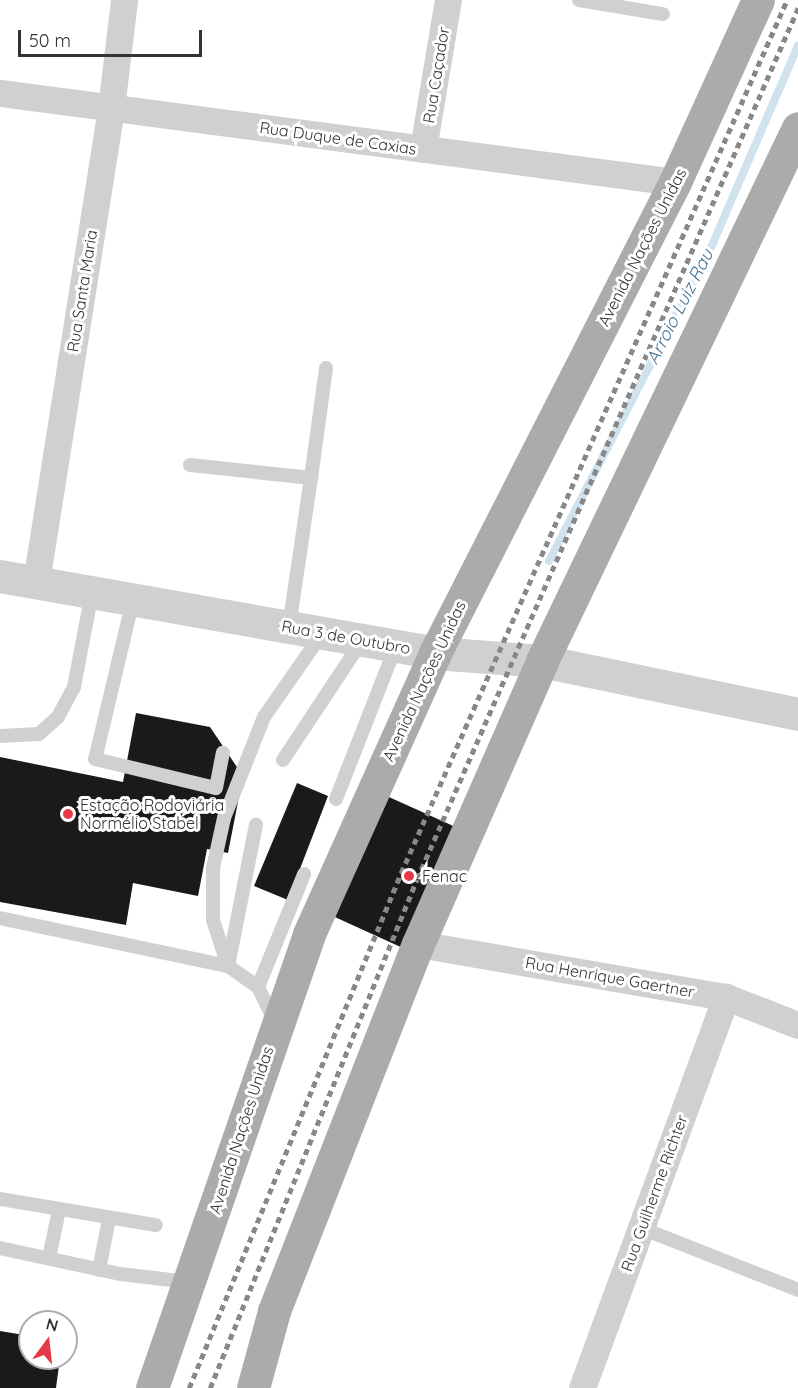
<!DOCTYPE html>
<html>
<head>
<meta charset="utf-8">
<style>
  body { margin:0 }
  #map { position:relative; width:798px; height:1388px; overflow:hidden; background:#fff; font-family:Quicksand,sans-serif }
  div>[style] { position:absolute }
  [style*='--x'] { left:calc(var(--x)*1px); top:calc(var(--y)*1px); width:calc(var(--w)*1px); rotate:calc(var(--a)*1deg) }
  .stream>* { height:8px; margin:-4px; padding:0 4px; transform-origin:4px; border-radius:4px; background:#cfe2ee }
  .building>* { inset:0; background:#1a1a1a }
  .service>* { height:14px; margin:-7px; padding:0 7px; transform-origin:7px; border-radius:7px; background:#d0d0d0 }
  .minor>* { height:27px; margin:-13.5px; padding:0 13.5px; transform-origin:13.5px; border-radius:13.5px; background:#d0d0d0 }
  .tertiary>* { height:33px; margin:-16.5px; padding:0 16.5px; transform-origin:16.5px; border-radius:16.5px; background:#d0d0d0 }
  .primary>* { height:33px; margin:-16.5px; padding:0 16.5px; transform-origin:16.5px; border-radius:16.5px; background:#ababab }
  .rail>* { height:4.5px; margin-top:-2.25px; transform-origin:0; background:repeating-linear-gradient(90deg,#888 0 6px,transparent 0 10.5px) }
  .dots>* { width:16px; height:16px; translate:-50% -50%; box-sizing:border-box; border:3px solid #fff; border-radius:50% }
  span { translate:-50% -50%; white-space:nowrap; text-align:center; line-height:1.15; -webkit-text-stroke:6px #fff; paint-order:stroke }
  .street-label { font-size:16px; color:#333 }
  .poi-label { font-size:16px; color:#333 }
  .left { translate:0 -50%; text-align:left }
  .water-label { font-size:18px; color:#3f7597; font-style:italic }
  .north { position:absolute; left:18px; top:1310px; width:60px; height:60px; box-sizing:border-box; background:#fff; border:2px solid #adadad; border-radius:50%; rotate:15deg; font-size:16px; font-weight:700; line-height:24px; text-align:center; color:#333 }
  .north::after { content:''; display:block; margin:auto; width:21px; height:27px; background:#e63946; clip-path:polygon(50% 0,100% 100%,50% 72%,0 100%) }
  .scale { position:absolute; left:18px; top:30px; width:184px; height:27px; box-sizing:border-box; border:3px solid #333; border-top:0; padding-left:8px; font-size:18px; line-height:21px; white-space:nowrap; color:#333; -webkit-text-stroke:4px #fff; paint-order:stroke }
</style>
</head>
<body>
<div id="map">
  <div class="stream">
    <div style="--x:549;--y:561;--w:358;--a:-62.7"></div>
    <div style="--x:713;--y:243;--w:215;--a:-66.7"></div>
  </div>
  <div class="building">
    <div style="clip-path:polygon(136px 713px,210px 727px,243px 776px,228px 853px,207px 849px,198px 896px,133px 883px,126px 925px,0 902px,0 757px,123px 782px)"></div>
    <div style="clip-path:polygon(297px 783px,328px 796px,288px 900px,254px 886px)"></div>
    <div style="clip-path:polygon(380px 793px,460px 829px,405px 949px,326px 913px)"></div>
    <div style="clip-path:polygon(0 1331px,30px 1336px,30px 1358px,60px 1358px,56px 1388px,0 1388px)"></div>
  </div>
  <div class="service">
    <div style="--x:579;--y:0;--w:85;--a:9.5"></div>
    <div style="--x:190;--y:465;--w:122;--a:6.1"></div>
    <div style="--x:311;--y:478;--w:151;--a:98.4"></div>
    <div style="--x:311;--y:478;--w:111;--a:-82.2"></div>
    <div style="--x:133;--y:600;--w:163;--a:103.4"></div>
    <div style="--x:95;--y:759;--w:124;--a:13.5"></div>
    <div style="--x:216;--y:788;--w:36;--a:-79"></div>
    <div style="--x:0;--y:736;--w:39;--a:-3"></div>
    <div style="--x:39;--y:734;--w:25;--a:-42"></div>
    <div style="--x:58;--y:717;--w:34;--a:-62"></div>
    <div style="--x:74;--y:687;--w:96;--a:-79.2"></div>
    <div style="--x:283;--y:760;--w:141;--a:-56.5"></div>
    <div style="--x:336;--y:799;--w:164;--a:-68.6"></div>
    <div style="--x:0;--y:918;--w:233;--a:11.9"></div>
    <div style="--x:228;--y:966;--w:37;--a:35"></div>
    <div style="--x:258;--y:987;--w:37;--a:64"></div>
    <div style="--x:229;--y:961;--w:139;--a:-78.8"></div>
    <div style="--x:228;--y:966;--w:48;--a:-108.1"></div>
    <div style="--x:213;--y:920;--w:52;--a:-90"></div>
    <div style="--x:213;--y:868;--w:51;--a:-77.6"></div>
    <div style="--x:224;--y:818;--w:109;--a:-68.4"></div>
    <div style="--x:264;--y:717;--w:100;--a:-55.2"></div>
    <div style="--x:258;--y:987;--w:122;--a:-67.8"></div>
    <div style="--x:0;--y:1199;--w:158;--a:9.5"></div>
    <div style="--x:641;--y:1228;--w:169;--a:21.5"></div>
    <div style="--x:0;--y:1248;--w:123;--a:12.2"></div>
    <div style="--x:120;--y:1274;--w:69;--a:6.6"></div>
    <div style="--x:49;--y:1258;--w:49;--a:-78.2"></div>
    <div style="--x:99;--y:1270;--w:52;--a:-78.9"></div>
  </div>
  <div class="minor">
    <div style="--x:0;--y:93;--w:681;--a:7.51"></div>
    <div style="--x:423;--y:149;--w:151;--a:-80.5"></div>
    <div style="--x:36;--y:582;--w:480;--a:-81"></div>
    <div style="--x:111;--y:108;--w:109;--a:-83.1"></div>
    <div style="--x:418;--y:944;--w:313;--a:9.8"></div>
    <div style="--x:726;--y:997;--w:77;--a:21.3"></div>
    <div style="--x:582;--y:1388;--w:417;--a:-69.8"></div>
  </div>
  <div class="tertiary">
    <div style="--x:0;--y:576;--w:442;--a:10"></div>
    <div style="--x:435;--y:653;--w:107;--a:4.3"></div>
    <div style="--x:542;--y:661;--w:261;--a:11.7"></div>
  </div>
  <div class="primary">
    <div style="--x:152;--y:1388;--w:480;--a:-70.9"></div>
    <div style="--x:309;--y:934;--w:308;--a:-65.8"></div>
    <div style="--x:435;--y:653;--w:529;--a:-63"></div>
    <div style="--x:675;--y:182;--w:200;--a:-65.5"></div>
    <div style="--x:253;--y:1388;--w:80;--a:-74.7"></div>
    <div style="--x:274;--y:1311;--w:394;--a:-68.6"></div>
    <div style="--x:418;--y:944;--w:309;--a:-66.3"></div>
    <div style="--x:542;--y:661;--w:591;--a:-64.35"></div>
  </div>
  <div class="rail">
    <div style="--x:189;--y:1388;--w:557;--a:-67.63"></div>
    <div style="--x:401;--y:873;--w:955;--a:-66.15"></div>
    <div style="--x:210;--y:1388;--w:549;--a:-67.87"></div>
    <div style="--x:417;--y:879;--w:951;--a:-66.37"></div>
  </div>
  <div class="dots">
    <div style="left:68px;top:814px;background:#e63946"></div>
    <div style="left:409px;top:876px;background:#e63946"></div>
  </div>
  <div class="street-label">
    <span style="left:436px;top:75px;rotate:-81deg">Rua Caçador</span>
    <span style="left:338px;top:138px;rotate:8deg">Rua Duque de Caxias</span>
    <span style="left:642px;top:247px;rotate:-63deg">Avenida Nações Unidas</span>
    <span style="left:82px;top:291px;rotate:-81deg">Rua Santa Maria</span>
    <span style="left:346px;top:637px;rotate:10deg">Rua 3 de Outubro</span>
    <span style="left:424px;top:681px;rotate:-65deg">Avenida Nações Unidas</span>
    <span style="left:610px;top:977px;rotate:10deg">Rua Henrique Gaertner</span>
    <span style="left:241px;top:1130px;rotate:-72deg">Avenida Nações Unidas</span>
    <span style="left:654px;top:1193px;rotate:-70deg">Rua Guilherme Richter</span>
  </div>
  <div class="poi-label">
    <span class="left" style="left:80px;top:814px">Estação Rodoviária<br>Normélio Stabel</span>
    <span class="left" style="left:422px;top:876px">Fenac</span>
  </div>
  <div class="water-label">
    <span style="left:680px;top:307px;rotate:-63deg">Arroio Luiz Rau</span>
  </div>
  <div class="north">N</div>
  <div class="scale">50 m</div>
</div>
</body>
</html>
